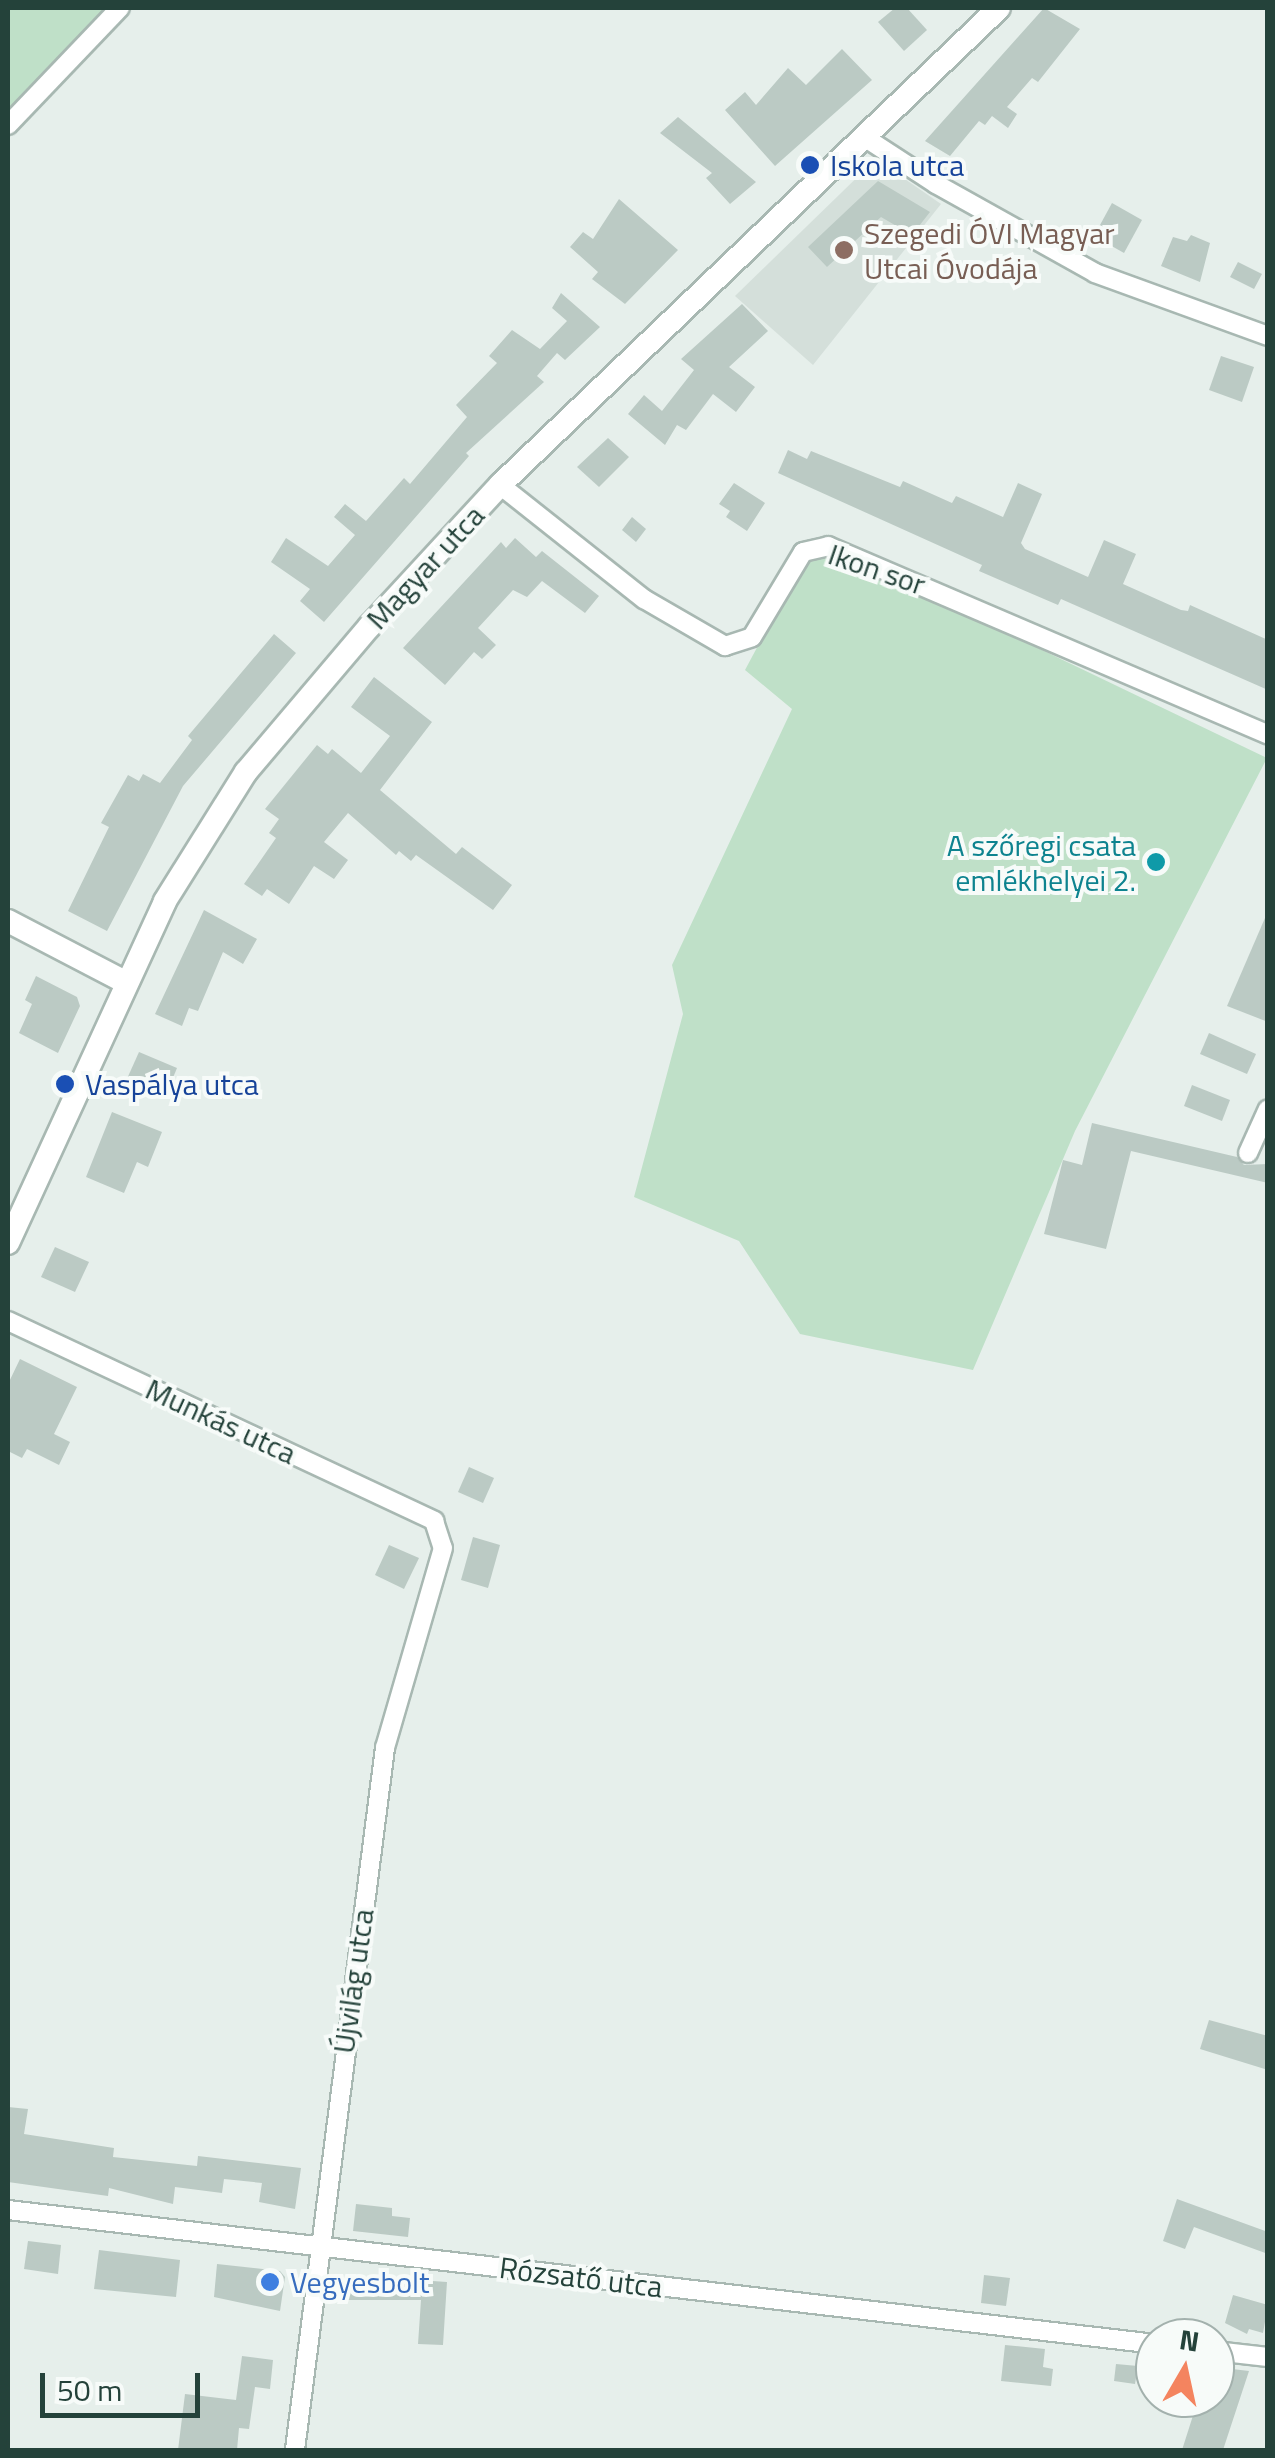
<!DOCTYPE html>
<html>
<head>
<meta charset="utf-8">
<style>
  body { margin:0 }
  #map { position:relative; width:1275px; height:2458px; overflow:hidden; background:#e6efeb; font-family:"Titillium Web",sans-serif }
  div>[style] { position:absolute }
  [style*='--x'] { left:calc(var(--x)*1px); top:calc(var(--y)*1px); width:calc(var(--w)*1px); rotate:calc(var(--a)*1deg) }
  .built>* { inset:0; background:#d4dfda }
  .green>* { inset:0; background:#bfe0c8 }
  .building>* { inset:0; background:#bbcac4 }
  .roads { filter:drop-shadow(2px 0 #a8b8b2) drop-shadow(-2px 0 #a8b8b2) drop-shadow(0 2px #a8b8b2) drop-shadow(0 -2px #a8b8b2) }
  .street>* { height:18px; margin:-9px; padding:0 9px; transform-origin:9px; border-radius:9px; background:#fff }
  .secondary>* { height:22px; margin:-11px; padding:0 11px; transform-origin:11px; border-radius:11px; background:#fff }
  .dots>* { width:28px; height:28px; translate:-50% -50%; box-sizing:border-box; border:5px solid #f7fbf9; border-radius:50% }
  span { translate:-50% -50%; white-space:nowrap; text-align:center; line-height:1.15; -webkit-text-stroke:8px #f7fbf9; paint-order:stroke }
  .transit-label { font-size:30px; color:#164399 }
  .left { translate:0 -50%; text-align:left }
  .education-label { font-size:30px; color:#785e54 }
  .street-label { font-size:30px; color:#24423a }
  .culture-label { font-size:30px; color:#0d838f }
  .right { translate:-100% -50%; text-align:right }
  .shop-label { font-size:30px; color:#366cbe }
  .frame { position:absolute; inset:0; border:10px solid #24423a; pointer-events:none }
  .north { position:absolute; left:1135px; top:2318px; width:100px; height:100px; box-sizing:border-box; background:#f7fbf9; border:2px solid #a3b1ad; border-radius:50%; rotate:9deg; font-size:28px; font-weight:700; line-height:40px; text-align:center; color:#24423a }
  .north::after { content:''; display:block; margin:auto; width:35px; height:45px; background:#f4845f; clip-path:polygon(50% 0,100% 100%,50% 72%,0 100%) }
  .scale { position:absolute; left:40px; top:2373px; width:160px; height:45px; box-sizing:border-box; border:5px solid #24423a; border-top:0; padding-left:12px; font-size:30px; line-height:35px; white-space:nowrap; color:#24423a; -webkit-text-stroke:8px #f7fbf9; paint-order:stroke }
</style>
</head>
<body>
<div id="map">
  <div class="built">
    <div style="clip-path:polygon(876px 159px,941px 204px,813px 365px,735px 296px)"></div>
  </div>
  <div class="green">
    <div style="clip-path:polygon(8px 8px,109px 8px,8px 114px)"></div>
    <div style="clip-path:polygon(825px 553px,850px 558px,1267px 758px,1075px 1131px,973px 1370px,800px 1334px,739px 1241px,634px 1197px,683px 1014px,672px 965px,792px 709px,745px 670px,803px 562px)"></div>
  </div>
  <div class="building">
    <div style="clip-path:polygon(895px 8px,907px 8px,927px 30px,904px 51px,878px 22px)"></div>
    <div style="clip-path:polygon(1044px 8px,1080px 29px,1038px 82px,1032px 78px,1007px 107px,1017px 114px,1008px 128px,992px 116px,985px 125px,979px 121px,950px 156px,925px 141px)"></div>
    <div style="clip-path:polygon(842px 49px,872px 80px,775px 166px,725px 110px,745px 92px,756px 105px,788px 68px,806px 85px)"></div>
    <div style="clip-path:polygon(678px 117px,756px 182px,730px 204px,706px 178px,712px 173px,660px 133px)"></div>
    <div style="clip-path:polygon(878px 181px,930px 212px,912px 235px,881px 217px,827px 267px,808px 247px)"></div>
    <div style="clip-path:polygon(619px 199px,678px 250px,625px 304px,592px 279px,598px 272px,570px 247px,583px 232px,593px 239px)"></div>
    <div style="clip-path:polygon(1112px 203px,1142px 220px,1124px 253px,1094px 236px)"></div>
    <div style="clip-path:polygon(1191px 235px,1210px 243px,1200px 282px,1161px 266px,1173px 237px,1187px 241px)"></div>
    <div style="clip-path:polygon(1238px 262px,1262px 274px,1254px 289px,1230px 277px)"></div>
    <div style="clip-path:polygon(561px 293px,600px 327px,565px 360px,557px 353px,537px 376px,544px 382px,466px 453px,469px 456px,324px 622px,300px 601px,310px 589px,271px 562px,286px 538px,328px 566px,355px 535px,334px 517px,345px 504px,366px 521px,404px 478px,410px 484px,467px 417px,456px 405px,497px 363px,489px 356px,512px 330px,540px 349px,567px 321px,552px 308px)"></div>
    <div style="clip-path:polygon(742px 304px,768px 331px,729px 367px,755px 387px,736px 412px,713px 394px,686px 430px,677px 425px,665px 445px,628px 414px,644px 395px,662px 411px,694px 370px,681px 359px)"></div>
    <div style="clip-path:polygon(1221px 356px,1254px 367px,1242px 402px,1209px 390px)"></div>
    <div style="clip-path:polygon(608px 438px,629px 457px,599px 487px,577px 467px)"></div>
    <div style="clip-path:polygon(788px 450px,807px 459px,811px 451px,900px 487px,903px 481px,952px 503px,956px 496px,1003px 517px,1018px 483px,1042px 494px,1021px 543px,1025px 549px,1088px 577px,1104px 540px,1136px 554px,1123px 584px,1181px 610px,1188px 611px,1190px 605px,1268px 640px,1268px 690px,1061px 599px,1058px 605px,1009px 584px,979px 571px,982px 565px,778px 473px)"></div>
    <div style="clip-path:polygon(734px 483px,765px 503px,747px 531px,726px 517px,730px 511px,719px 504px)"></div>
    <div style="clip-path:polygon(632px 517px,646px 529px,636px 542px,622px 530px)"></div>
    <div style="clip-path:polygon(515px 538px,536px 557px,542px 551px,599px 596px,585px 613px,542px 581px,527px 597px,513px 590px,478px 628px,496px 645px,482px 659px,474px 652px,445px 685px,403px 648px,501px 542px,506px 548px)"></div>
    <div style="clip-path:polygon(274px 634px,296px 653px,183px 786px,107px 931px,68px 911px,109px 827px,101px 823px,128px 775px,139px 781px,143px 774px,160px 783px,192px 740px,188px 736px)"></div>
    <div style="clip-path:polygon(374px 677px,432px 722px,380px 790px,456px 854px,462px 847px,512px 885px,493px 910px,416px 855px,411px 861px,399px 851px,396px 855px,348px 813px,324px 842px,348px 860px,334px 879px,314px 866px,289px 904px,267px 889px,262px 896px,244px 884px,276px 838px,269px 833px,279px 819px,265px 809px,317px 745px,328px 754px,332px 749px,361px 773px,390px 736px,351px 707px)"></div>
    <div style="clip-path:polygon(204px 910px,257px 939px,243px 964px,223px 952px,198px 1011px,189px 1008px,182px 1026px,155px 1014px)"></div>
    <div style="clip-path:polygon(1268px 911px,1268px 1022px,1227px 1006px)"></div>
    <div style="clip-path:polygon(36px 976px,77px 997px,80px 1006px,58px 1053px,19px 1033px,32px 1004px,25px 1000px)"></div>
    <div style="clip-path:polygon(1209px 1033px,1256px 1054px,1247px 1074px,1200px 1054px)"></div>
    <div style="clip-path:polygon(139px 1052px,177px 1068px,165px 1097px,126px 1081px)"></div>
    <div style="clip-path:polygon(1192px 1085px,1230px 1100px,1222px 1121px,1184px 1106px)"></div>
    <div style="clip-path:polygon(112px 1112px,162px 1132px,148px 1167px,137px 1162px,124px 1193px,86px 1177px)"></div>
    <div style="clip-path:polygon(1092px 1123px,1237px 1157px,1244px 1165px,1268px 1164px,1268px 1183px,1131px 1151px,1106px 1249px,1044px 1234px,1063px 1160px,1082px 1165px)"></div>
    <div style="clip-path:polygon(55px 1247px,89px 1262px,75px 1292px,41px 1277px)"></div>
    <div style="clip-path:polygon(20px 1359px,77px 1387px,54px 1434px,70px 1442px,59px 1465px,27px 1449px,22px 1458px,8px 1451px,8px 1384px)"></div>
    <div style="clip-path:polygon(469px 1467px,494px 1478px,483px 1503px,458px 1492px)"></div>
    <div style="clip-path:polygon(473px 1537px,500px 1545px,488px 1588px,461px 1580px)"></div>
    <div style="clip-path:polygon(389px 1545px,419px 1558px,404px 1589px,375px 1575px)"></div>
    <div style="clip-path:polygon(1209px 2020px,1268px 2036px,1268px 2070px,1200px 2049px)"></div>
    <div style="clip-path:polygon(8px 2107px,28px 2109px,24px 2134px,114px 2148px,113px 2157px,197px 2166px,198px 2156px,301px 2168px,295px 2209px,259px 2202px,262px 2183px,224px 2179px,222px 2193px,175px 2187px,173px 2204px,109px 2188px,108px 2196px,8px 2182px)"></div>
    <div style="clip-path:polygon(1177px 2199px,1268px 2232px,1268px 2254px,1194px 2227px,1185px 2249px,1163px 2241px)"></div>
    <div style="clip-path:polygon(356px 2204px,392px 2208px,392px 2216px,410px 2218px,408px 2237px,353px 2231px)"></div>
    <div style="clip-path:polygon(28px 2241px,61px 2245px,58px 2274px,24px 2269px)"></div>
    <div style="clip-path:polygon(99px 2250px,180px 2260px,176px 2297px,94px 2289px)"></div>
    <div style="clip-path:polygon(217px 2264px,280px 2271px,285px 2277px,280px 2311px,214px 2297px)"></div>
    <div style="clip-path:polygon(346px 2275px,447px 2282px,443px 2345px,418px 2344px,421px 2300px,344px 2300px)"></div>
    <div style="clip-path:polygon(984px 2275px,1010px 2278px,1006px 2306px,981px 2303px)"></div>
    <div style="clip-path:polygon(1233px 2295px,1268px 2305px,1263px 2333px,1249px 2329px,1247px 2334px,1225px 2323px)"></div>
    <div style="clip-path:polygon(1005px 2345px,1045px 2349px,1043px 2367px,1053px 2369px,1051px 2386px,1001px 2381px)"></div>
    <div style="clip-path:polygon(242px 2356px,273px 2360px,270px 2389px,255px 2387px,249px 2429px,239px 2428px,237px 2450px,178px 2450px,185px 2394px,236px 2400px)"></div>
    <div style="clip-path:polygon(1116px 2364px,1138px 2366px,1135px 2384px,1114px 2381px)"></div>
    <div style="clip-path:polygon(1215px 2367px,1249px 2371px,1223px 2450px,1182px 2450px,1197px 2403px,1208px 2407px,1210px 2398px,1215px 2398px)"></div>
  </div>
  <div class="roads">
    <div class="street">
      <div style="--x:8;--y:125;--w:162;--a:-46.3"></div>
      <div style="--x:864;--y:137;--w:86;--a:33.1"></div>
      <div style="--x:936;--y:184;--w:182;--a:29.2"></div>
      <div style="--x:1095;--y:273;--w:184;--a:20"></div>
      <div style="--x:500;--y:485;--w:184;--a:38.4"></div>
      <div style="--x:644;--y:599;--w:94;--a:30.1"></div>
      <div style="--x:725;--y:646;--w:28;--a:-18"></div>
      <div style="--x:752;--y:637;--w:99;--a:-59"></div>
      <div style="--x:803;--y:552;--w:26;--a:-13"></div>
      <div style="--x:828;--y:546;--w:479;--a:23.2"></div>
      <div style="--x:1248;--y:1153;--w:48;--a:-65.6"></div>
      <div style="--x:8;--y:1321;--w:471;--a:25.1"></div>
      <div style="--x:434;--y:1521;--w:28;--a:72"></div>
      <div style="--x:443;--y:1548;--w:208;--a:106.2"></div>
      <div style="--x:385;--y:1748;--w:708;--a:97.31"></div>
      <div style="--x:8;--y:2210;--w:1155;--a:6.66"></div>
      <div style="--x:1215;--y:2351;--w:53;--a:6.5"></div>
    </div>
    <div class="secondary">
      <div style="--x:8;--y:921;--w:132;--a:27.5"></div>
      <div style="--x:8;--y:1243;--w:376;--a:-65.3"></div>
      <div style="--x:165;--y:901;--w:152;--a:-57.9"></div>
      <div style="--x:246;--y:772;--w:192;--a:-49.7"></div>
      <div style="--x:370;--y:626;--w:192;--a:-47.3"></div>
      <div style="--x:500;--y:485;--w:690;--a:-43.71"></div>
    </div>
  </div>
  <div class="dots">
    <div style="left:810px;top:165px;background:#1a4fb4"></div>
    <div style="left:844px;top:250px;background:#8d6e63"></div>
    <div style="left:1156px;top:862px;background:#0f9aa8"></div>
    <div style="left:65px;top:1084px;background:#1a4fb4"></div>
    <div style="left:270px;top:2282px;background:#3f7fe0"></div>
  </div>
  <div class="transit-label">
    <span class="left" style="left:830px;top:165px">Iskola utca</span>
    <span class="left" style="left:85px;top:1084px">Vaspálya utca</span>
  </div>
  <div class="education-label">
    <span class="left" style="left:864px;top:250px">Szegedi ÓVI Magyar<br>Utcai Óvodája</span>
  </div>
  <div class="street-label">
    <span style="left:425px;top:567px;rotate:-47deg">Magyar utca</span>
    <span style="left:877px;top:569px;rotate:19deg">Ikon sor</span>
    <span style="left:221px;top:1421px;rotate:25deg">Munkás utca</span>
    <span style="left:353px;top:1981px;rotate:-82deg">Újvilág utca</span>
    <span style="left:581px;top:2277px;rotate:7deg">Rózsatő utca</span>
  </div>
  <div class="culture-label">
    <span class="right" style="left:1136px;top:862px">A szőregi csata<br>emlékhelyei 2.</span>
  </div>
  <div class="shop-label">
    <span class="left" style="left:290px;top:2282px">Vegyesbolt</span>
  </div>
  <div class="frame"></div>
  <div class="north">N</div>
  <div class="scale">50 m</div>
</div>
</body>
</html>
